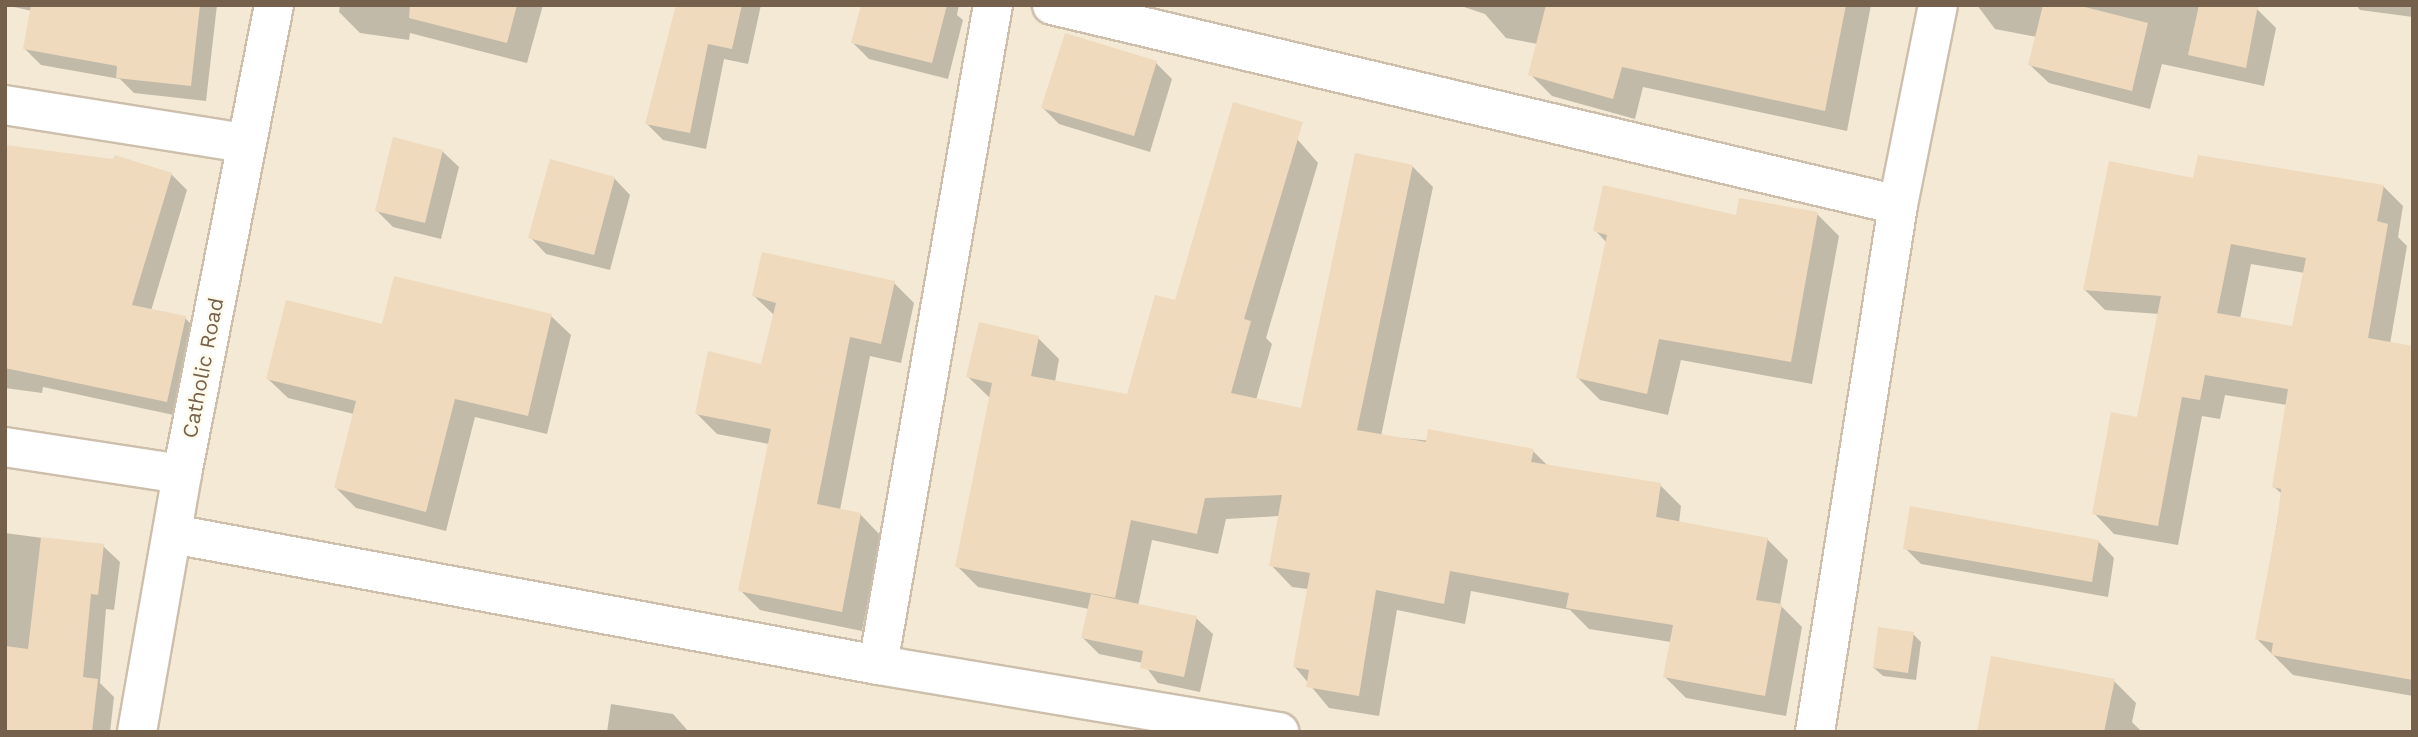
<!DOCTYPE html>
<html>
<head>
<meta charset="utf-8">
<style>
  body { margin:0 }
  #map { position:relative; width:2418px; height:737px; overflow:hidden; background:#fcf6e6; font-family:"Work Sans",sans-serif }
  div>[style] { position:absolute }
  [style*='--x'] { left:calc(var(--x)*1px); top:calc(var(--y)*1px); width:calc(var(--w)*1px); rotate:calc(var(--a)*1deg) }
  .residential>* { inset:0; background:#f3e9d4 }
  .shadow>* { inset:0; background:#0003 }
  .building>* { inset:0; background:#f0dabe }
  .roads { filter:drop-shadow(2px 0 #cdbfac) drop-shadow(-2px 0 #cdbfac) drop-shadow(0 2px #cdbfac) drop-shadow(0 -2px #cdbfac) }
  .minor>* { height:38px; margin:-19px; padding:0 19px; transform-origin:19px; border-radius:19px; background:#fff }
  span { translate:-50% -50%; white-space:nowrap; text-align:center; line-height:1.15; -webkit-text-stroke:5px #fefaec; paint-order:stroke }
  .street-label { font-size:21px; color:#74604b }
  .frame { position:absolute; inset:0; border:7px solid #74604b; pointer-events:none }
</style>
</head>
<body>
<div id="map">
  <div class="residential">
    <div style="clip-path:polygon(5px 5px,2413px 5px,2413px 732px,5px 732px)"></div>
  </div>
  <div class="shadow">
    <div style="clip-path:polygon(5px 5px,217px 5px,206px 101px,134px 93px,120px 79px,41px 65px,25px 49px,32px 11px)"></div>
    <div style="clip-path:polygon(340px 5px,543px 5px,527px 63px,410px 33px,409px 40px,360px 33px,339px 12px)"></div>
    <div style="clip-path:polygon(678px 5px,761px 5px,748px 64px,724px 59px,706px 149px,663px 140px,647px 124px)"></div>
    <div style="clip-path:polygon(862px 5px,959px 5px,957px 15px,963px 20px,948px 79px,869px 59px,853px 43px)"></div>
    <div style="clip-path:polygon(1458px 5px,1871px 5px,1847px 131px,1643px 87px,1635px 119px,1552px 96px,1530px 74px,1538px 44px,1506px 38px,1485px 14px)"></div>
    <div style="clip-path:polygon(1977px 5px,2240px 5px,2257px 9px,2276px 28px,2264px 86px,2162px 64px,2150px 109px,2049px 83px,2030px 65px,2037px 37px,1995px 29px)"></div>
    <div style="clip-path:polygon(2356px 5px,2413px 5px,2413px 17px,2360px 10px)"></div>
    <div style="clip-path:polygon(1156px 63px,1172px 79px,1150px 152px,1059px 124px,1043px 108px)"></div>
    <div style="clip-path:polygon(1278px 117px,1318px 163px,1266px 338px,1272px 344px,1256px 400px,1303px 410px,1412px 166px,1433px 187px,1381px 436px,1533px 451px,1549px 467px,1660px 485px,1681px 506px,1679px 523px,1767px 539px,1788px 560px,1780px 605px,1802px 627px,1786px 716px,1686px 698px,1665px 677px,1671px 642px,1589px 629px,1570px 610px,1471px 591px,1465px 624px,1397px 610px,1379px 716px,1329px 708px,1295px 667px,1308px 589px,1292px 587px,1271px 565px,1280px 516px,1226px 519px,1218px 554px,1152px 540px,1138px 606px,1196px 618px,1213px 634px,1200px 692px,1158px 683px,1143px 663px,1099px 654px,1083px 638px,1089px 609px,978px 587px,957px 566px,990px 398px,968px 377px,1038px 338px,1059px 359px,1055px 382px,1128px 396px)"></div>
    <div style="clip-path:polygon(5px 147px,171px 174px,187px 190px,151px 311px,185px 318px,201px 334px,183px 417px,43px 387px,42px 393px,5px 388px)"></div>
    <div style="clip-path:polygon(442px 151px,459px 167px,441px 239px,393px 227px,377px 211px)"></div>
    <div style="clip-path:polygon(614px 178px,630px 195px,610px 270px,546px 254px,530px 237px)"></div>
    <div style="clip-path:polygon(evenodd,2194px 180px,2383px 186px,2403px 206px,2398px 237px,2407px 246px,2390px 344px,2413px 348px,2413px 696px,2293px 675px,2257px 639px,2282px 494px,2273px 486px,2287px 405px,2225px 395px,2220px 419px,2202px 416px,2178px 545px,2114px 534px,2094px 513px,2139px 419px,2159px 314px,2105px 310px,2085px 290px,2194px 180px,2251px 264px,2305px 273px,2293px 328px,2240px 319px,2251px 264px)"></div>
    <div style="clip-path:polygon(1817px 214px,1839px 236px,1812px 384px,1681px 360px,1668px 415px,1600px 400px,1578px 378px,1607px 243px,1595px 230px)"></div>
    <div style="clip-path:polygon(894px 283px,914px 303px,901px 363px,870px 356px,840px 510px,860px 514px,880px 535px,862px 631px,760px 610px,740px 590px,769px 444px,717px 434px,697px 414px,763px 366px,775px 316px,754px 296px)"></div>
    <div style="clip-path:polygon(551px 316px,571px 335px,547px 434px,475px 417px,446px 531px,356px 508px,336px 488px,354px 414px,288px 398px,268px 379px,384px 326px)"></div>
    <div style="clip-path:polygon(5px 533px,103px 546px,120px 562px,114px 610px,106px 609px,100px 683px,114px 697px,110px 732px,5px 732px)"></div>
    <div style="clip-path:polygon(2098px 541px,2114px 558px,2108px 597px,1921px 564px,1905px 548px)"></div>
    <div style="clip-path:polygon(1913px 634px,1921px 642px,1916px 680px,1883px 676px,1874px 668px)"></div>
    <div style="clip-path:polygon(2114px 681px,2136px 703px,2132px 722px,2142px 732px,1979px 732px)"></div>
    <div style="clip-path:polygon(611px 704px,673px 714px,689px 732px,607px 732px)"></div>
  </div>
  <div class="building">
    <div style="clip-path:polygon(31px 5px,200px 5px,191px 86px,116px 78px,117px 66px,23px 49px)"></div>
    <div style="clip-path:polygon(410px 5px,517px 5px,507px 43px,409px 18px)"></div>
    <div style="clip-path:polygon(676px 5px,742px 5px,732px 49px,708px 44px,690px 133px,645px 124px)"></div>
    <div style="clip-path:polygon(861px 5px,947px 5px,932px 63px,851px 43px)"></div>
    <div style="clip-path:polygon(1546px 5px,1846px 5px,1825px 111px,1622px 67px,1613px 99px,1528px 75px)"></div>
    <div style="clip-path:polygon(2043px 5px,2077px 5px,2148px 23px,2132px 91px,2028px 65px)"></div>
    <div style="clip-path:polygon(2199px 5px,2258px 5px,2246px 68px,2188px 55px)"></div>
    <div style="clip-path:polygon(1065px 33px,1157px 61px,1134px 136px,1041px 108px)"></div>
    <div style="clip-path:polygon(1233px 102px,1303px 122px,1244px 319px,1251px 321px,1231px 393px,1301px 408px,1355px 153px,1413px 165px,1357px 430px,1426px 442px,1428px 429px,1534px 449px,1531px 462px,1661px 483px,1656px 517px,1768px 538px,1756px 600px,1782px 604px,1765px 696px,1663px 677px,1673px 625px,1566px 608px,1569px 593px,1450px 571px,1444px 604px,1376px 590px,1359px 696px,1306px 687px,1309px 670px,1293px 667px,1310px 573px,1269px 566px,1282px 495px,1205px 498px,1197px 534px,1131px 520px,1115px 598px,955px 567px,992px 383px,966px 377px,979px 322px,1039px 336px,1031px 376px,1127px 394px,1155px 295px,1175px 300px)"></div>
    <div style="clip-path:polygon(393px 137px,443px 150px,425px 223px,375px 211px)"></div>
    <div style="clip-path:polygon(5px 145px,113px 159px,115px 155px,172px 173px,132px 305px,186px 316px,167px 402px,5px 368px)"></div>
    <div style="clip-path:polygon(evenodd,2198px 155px,2384px 185px,2377px 221px,2388px 224px,2368px 338px,2413px 346px,2413px 680px,2271px 655px,2273px 643px,2255px 639px,2277px 523px,2281px 489px,2272px 487px,2288px 389px,2205px 375px,2200px 400px,2182px 397px,2158px 526px,2092px 514px,2111px 412px,2137px 417px,2161px 296px,2083px 290px,2109px 161px,2193px 178px,2198px 155px,2231px 244px,2306px 258px,2292px 326px,2217px 313px,2231px 244px)"></div>
    <div style="clip-path:polygon(550px 159px,615px 177px,594px 255px,528px 238px)"></div>
    <div style="clip-path:polygon(1603px 185px,1736px 215px,1739px 198px,1818px 212px,1791px 362px,1659px 339px,1647px 394px,1576px 378px,1607px 235px,1593px 231px)"></div>
    <div style="clip-path:polygon(762px 252px,895px 281px,881px 344px,850px 337px,817px 504px,861px 513px,842px 612px,738px 591px,771px 429px,695px 414px,708px 351px,761px 364px,776px 303px,752px 296px)"></div>
    <div style="clip-path:polygon(394px 276px,552px 314px,528px 416px,455px 399px,426px 512px,334px 488px,356px 401px,266px 379px,286px 300px,382px 324px)"></div>
    <div style="clip-path:polygon(1910px 506px,2099px 540px,2092px 582px,1903px 549px)"></div>
    <div style="clip-path:polygon(41px 537px,104px 544px,98px 595px,91px 594px,83px 677px,98px 679px,92px 732px,5px 732px,5px 646px,28px 649px)"></div>
    <div style="clip-path:polygon(1091px 594px,1197px 616px,1184px 677px,1140px 668px,1143px 651px,1081px 638px)"></div>
    <div style="clip-path:polygon(1878px 627px,1914px 632px,1908px 673px,1873px 668px)"></div>
    <div style="clip-path:polygon(1991px 656px,2115px 679px,2104px 732px,1977px 732px)"></div>
  </div>
  <div class="roads">
    <div class="minor">
      <div style="--x:1052;--y:5;--w:869;--a:13.3"></div>
      <div style="--x:5;--y:105;--w:244;--a:9"></div>
      <div style="--x:5;--y:447;--w:179;--a:8.7"></div>
      <div style="--x:173;--y:534;--w:717;--a:10.53"></div>
      <div style="--x:878;--y:665;--w:407;--a:9.5"></div>
      <div style="--x:878;--y:665;--w:670;--a:-80.12"></div>
      <div style="--x:137;--y:732;--w:262;--a:-80.1"></div>
      <div style="--x:182;--y:474;--w:478;--a:-78.9"></div>
      <div style="--x:1815;--y:732;--w:533;--a:-81.05"></div>
      <div style="--x:1898;--y:205;--w:204;--a:-78.7"></div>
    </div>
  </div>
  <div class="street-label">
    <span style="left:203px;top:368px;rotate:-79deg">Catholic Road</span>
  </div>
  <div class="frame"></div>
</div>
</body>
</html>
